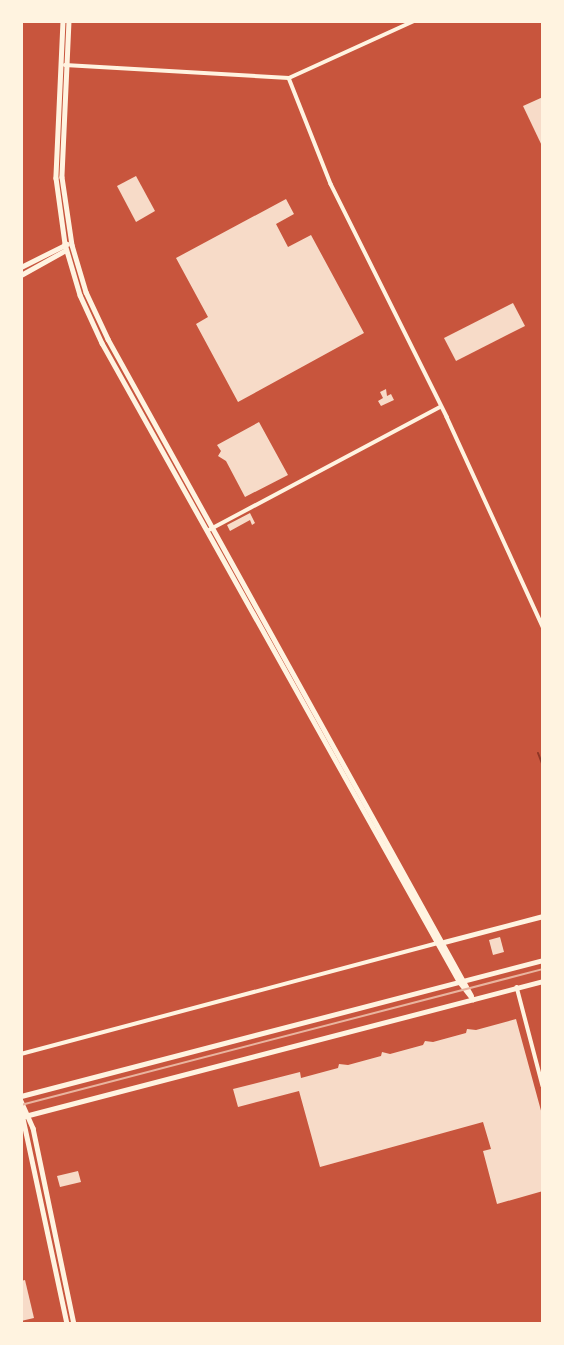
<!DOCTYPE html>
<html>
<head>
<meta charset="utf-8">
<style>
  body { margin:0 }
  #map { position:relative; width:564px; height:1345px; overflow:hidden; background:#c8553d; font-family:"PT Sans",sans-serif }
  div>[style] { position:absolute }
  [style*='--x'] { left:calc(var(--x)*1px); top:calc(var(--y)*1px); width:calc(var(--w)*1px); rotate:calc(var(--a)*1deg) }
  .stream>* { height:2px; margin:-1px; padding:0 1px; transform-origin:1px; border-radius:1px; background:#8f3625 }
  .building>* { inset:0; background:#f7dbc8 }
  .minor>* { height:3.5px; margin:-1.75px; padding:0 1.75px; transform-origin:1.75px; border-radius:1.75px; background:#fff3e0 }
  .tertiary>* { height:4.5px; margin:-2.25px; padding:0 2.25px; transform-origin:2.25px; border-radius:2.25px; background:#fff3e0 }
  .secondary>* { height:5px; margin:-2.5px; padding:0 2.5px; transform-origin:2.5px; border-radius:2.5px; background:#fff3e0 }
  .tram>* { height:2px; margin:-1px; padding:0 1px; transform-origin:1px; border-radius:1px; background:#e9b49f }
  span { translate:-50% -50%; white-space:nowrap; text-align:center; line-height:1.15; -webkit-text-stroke:6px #fff3e0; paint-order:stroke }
  .frame { position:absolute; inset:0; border:23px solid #fff3e0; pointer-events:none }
</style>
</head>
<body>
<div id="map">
  <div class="stream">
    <div style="--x:538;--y:753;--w:14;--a:69"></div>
  </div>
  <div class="building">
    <div style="clip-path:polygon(543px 97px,543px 148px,523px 106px)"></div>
    <div style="clip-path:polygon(136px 176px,155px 211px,136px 222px,117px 186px)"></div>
    <div style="clip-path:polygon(286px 199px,294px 214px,276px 224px,288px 247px,311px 235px,364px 333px,238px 402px,196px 324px,208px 317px,176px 258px)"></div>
    <div style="clip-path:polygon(513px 303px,525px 326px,456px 361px,444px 338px)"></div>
    <div style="clip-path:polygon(386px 389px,387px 396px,391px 394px,394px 400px,381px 406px,378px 401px,383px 398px,380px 392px)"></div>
    <div style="clip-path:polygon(259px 422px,288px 475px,245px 497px,226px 461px,218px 456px,221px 451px,217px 445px)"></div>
    <div style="clip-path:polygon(250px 513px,255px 523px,252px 525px,250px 520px,230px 531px,227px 525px)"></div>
    <div style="clip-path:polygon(500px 937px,504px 952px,493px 955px,489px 940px)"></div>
    <div style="clip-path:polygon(516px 1019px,543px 1118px,543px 1191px,497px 1204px,483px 1151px,491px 1149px,483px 1122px,320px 1167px,299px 1091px,238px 1107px,233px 1089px,300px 1072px,301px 1078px,338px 1068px,339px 1064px,348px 1065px,381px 1056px,382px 1052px,390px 1054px,423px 1045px,425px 1041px,433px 1042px,466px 1033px,467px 1029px,476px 1030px)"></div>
    <div style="clip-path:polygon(78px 1171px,81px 1182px,60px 1187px,57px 1176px)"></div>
    <div style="clip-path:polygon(25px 1280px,34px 1318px,21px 1321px,21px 1281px)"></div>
  </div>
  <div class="minor">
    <div style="--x:65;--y:65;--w:224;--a:3.3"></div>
    <div style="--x:289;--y:78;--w:137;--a:-24.5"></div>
    <div style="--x:289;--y:78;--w:114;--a:68.4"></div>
    <div style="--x:331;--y:184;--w:260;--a:63.5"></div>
    <div style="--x:447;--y:417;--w:231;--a:65.4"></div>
    <div style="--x:207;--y:531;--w:264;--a:-28"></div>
    <div style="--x:517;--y:987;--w:102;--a:75.3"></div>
    <div style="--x:21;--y:1054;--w:432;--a:-14.9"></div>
  </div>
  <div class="tertiary">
    <div style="--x:63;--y:21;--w:157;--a:92.6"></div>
    <div style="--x:56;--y:178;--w:67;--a:82.2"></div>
    <div style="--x:65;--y:244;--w:53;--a:73.6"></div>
    <div style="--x:80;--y:295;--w:53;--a:65.4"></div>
    <div style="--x:102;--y:343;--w:731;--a:60.77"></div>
    <div style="--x:459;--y:981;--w:23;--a:52"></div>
    <div style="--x:69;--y:21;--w:156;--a:92.6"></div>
    <div style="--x:62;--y:177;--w:69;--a:81.6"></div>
    <div style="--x:72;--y:245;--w:49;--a:73.4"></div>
    <div style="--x:86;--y:292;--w:52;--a:64.9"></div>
    <div style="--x:108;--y:339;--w:750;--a:61.04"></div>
    <div style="--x:21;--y:267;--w:51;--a:-26.6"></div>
    <div style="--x:21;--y:275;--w:51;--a:-29.1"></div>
    <div style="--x:444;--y:942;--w:102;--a:-14.7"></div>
    <div style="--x:21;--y:1101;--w:30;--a:66"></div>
    <div style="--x:33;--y:1128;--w:200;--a:78.2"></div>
    <div style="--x:21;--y:1109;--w:220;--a:77.9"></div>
  </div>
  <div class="secondary">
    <div style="--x:21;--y:1096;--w:539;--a:-14.6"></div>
    <div style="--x:21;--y:1117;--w:539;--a:-14.6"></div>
  </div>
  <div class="tram">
    <div style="--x:21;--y:1105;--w:539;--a:-14.6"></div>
  </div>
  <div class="frame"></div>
</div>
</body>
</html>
